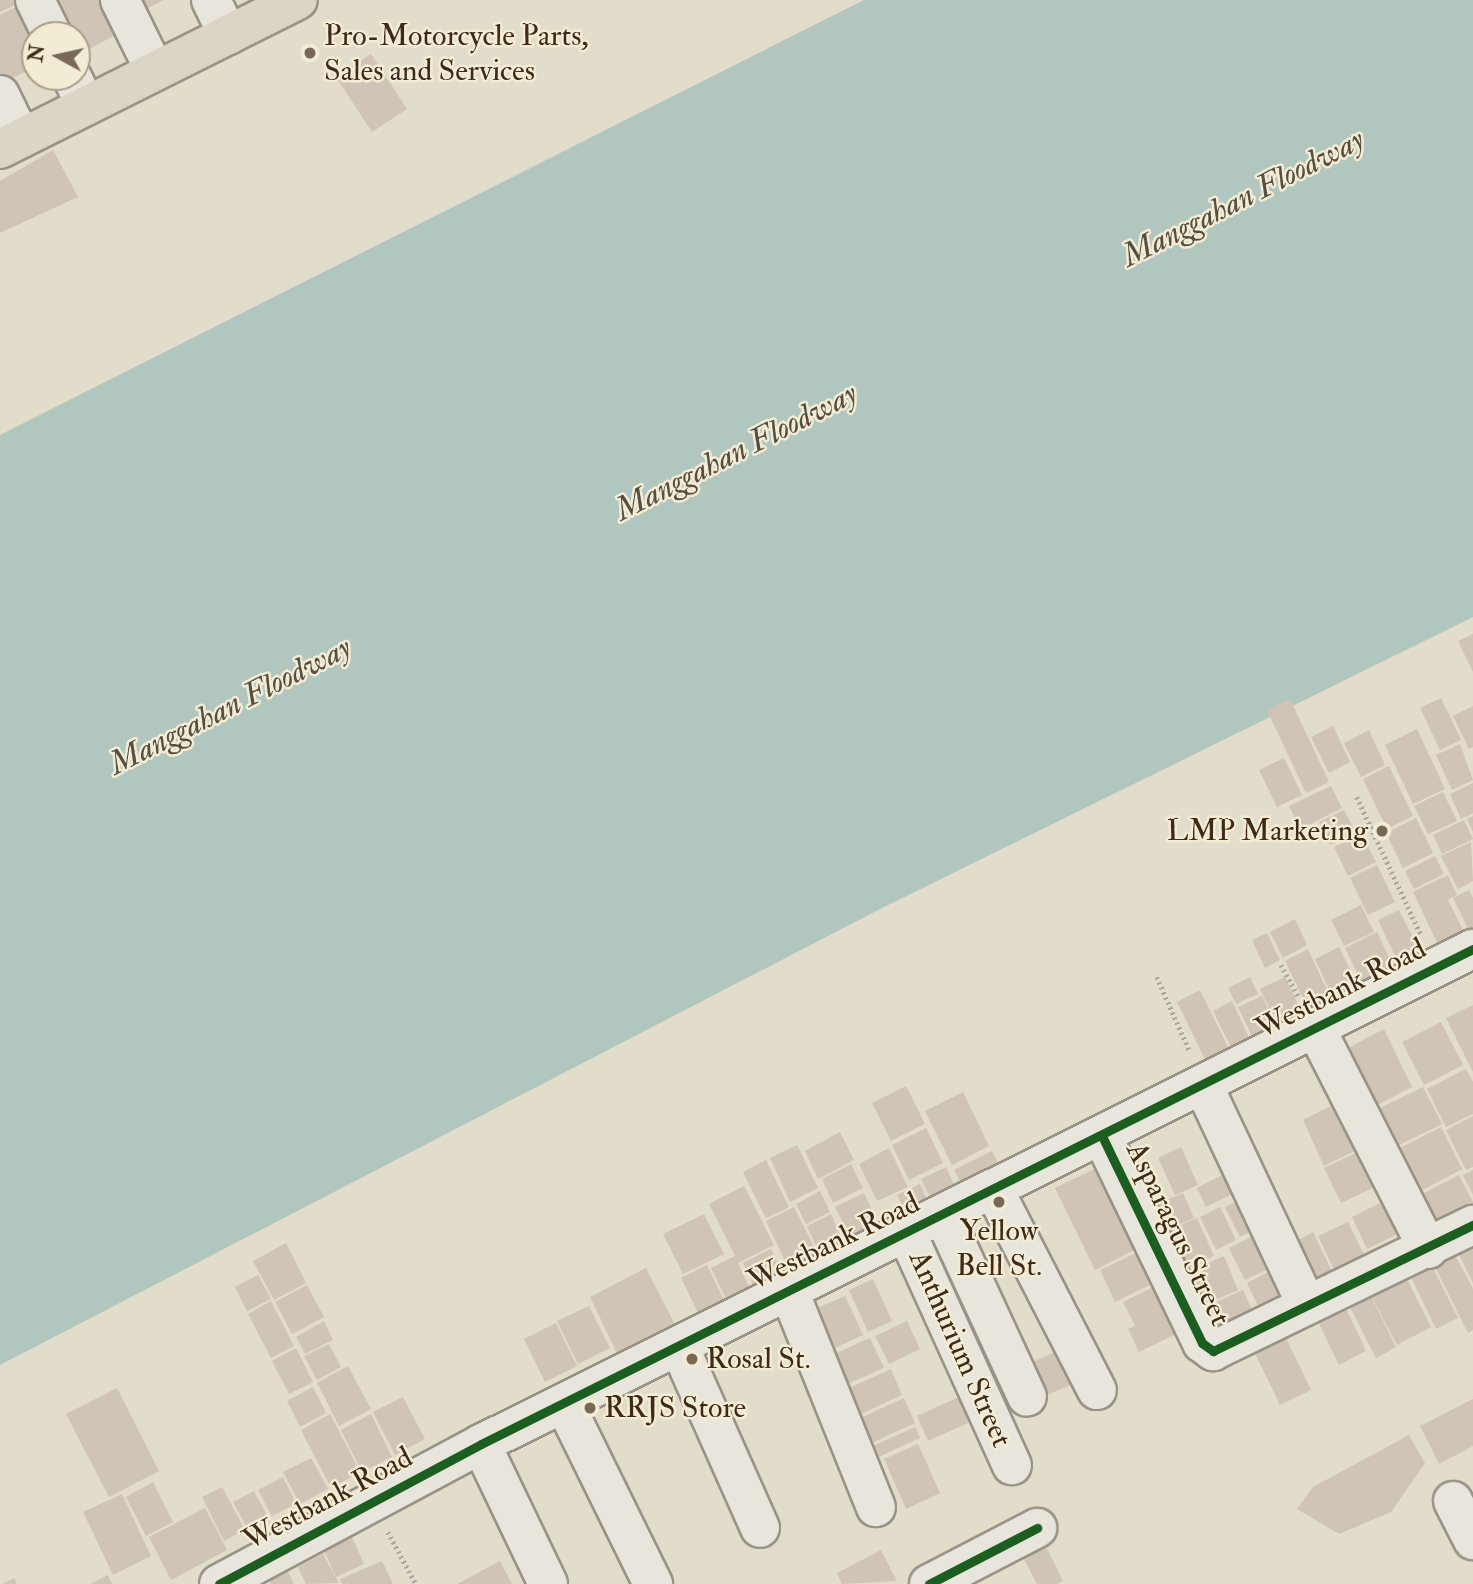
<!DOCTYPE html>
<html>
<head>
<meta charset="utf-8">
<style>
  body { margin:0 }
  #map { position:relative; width:1473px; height:1584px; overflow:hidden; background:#e2dcca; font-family:"IM FELL Double Pica",serif }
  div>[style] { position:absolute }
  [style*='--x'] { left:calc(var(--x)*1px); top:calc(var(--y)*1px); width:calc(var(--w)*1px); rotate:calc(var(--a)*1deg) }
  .water>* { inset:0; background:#b0c6be }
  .building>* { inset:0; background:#d0c4b7 }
  .path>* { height:4.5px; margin-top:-2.25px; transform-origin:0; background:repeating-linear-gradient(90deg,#aaa59c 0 2px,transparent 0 5.5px) }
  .roads { filter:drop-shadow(2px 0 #999386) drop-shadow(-2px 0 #999386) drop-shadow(0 2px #999386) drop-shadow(0 -2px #999386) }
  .minor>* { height:38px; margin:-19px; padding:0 19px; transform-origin:19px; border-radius:19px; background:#e8e5dc }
  .major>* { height:38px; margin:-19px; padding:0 19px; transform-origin:19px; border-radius:19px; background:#dcd5c7 }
  .cycleway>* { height:9px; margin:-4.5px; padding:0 4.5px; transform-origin:4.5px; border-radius:4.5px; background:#1b5e20 }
  .dots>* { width:19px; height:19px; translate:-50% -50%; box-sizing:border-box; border:4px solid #f3ecd5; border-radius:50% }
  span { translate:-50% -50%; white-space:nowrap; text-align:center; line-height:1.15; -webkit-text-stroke:5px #f3ecd5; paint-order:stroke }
  .poi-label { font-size:30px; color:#3f2a18 }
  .left { translate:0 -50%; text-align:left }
  .right { translate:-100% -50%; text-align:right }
  .street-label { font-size:30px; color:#3f2a18 }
  .water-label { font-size:32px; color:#564e40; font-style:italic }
  .north { position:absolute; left:21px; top:21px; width:70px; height:70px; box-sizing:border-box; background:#f3ecd5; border:2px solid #ab9e89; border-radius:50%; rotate:278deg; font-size:19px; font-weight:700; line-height:28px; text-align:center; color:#3f2a18 }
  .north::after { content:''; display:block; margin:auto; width:24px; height:32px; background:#786856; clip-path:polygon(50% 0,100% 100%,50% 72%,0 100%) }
</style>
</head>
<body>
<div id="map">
  <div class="water">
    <div style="clip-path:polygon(864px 0,1473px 0,1473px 617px,880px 909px,0 1365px,0 435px)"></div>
  </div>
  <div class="building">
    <div style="clip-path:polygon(0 0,25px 0,0 12px)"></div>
    <div style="clip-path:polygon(57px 0,110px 0,126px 29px,77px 56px,77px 35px,62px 35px,46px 6px)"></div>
    <div style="clip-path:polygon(127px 0,164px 0,135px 15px)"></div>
    <div style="clip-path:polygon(25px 2px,35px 35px,35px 67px,0 84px,0 15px)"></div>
    <div style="clip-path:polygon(371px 54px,407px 109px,372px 132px,336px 77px)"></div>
    <div style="clip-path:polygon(53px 150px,78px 197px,0 233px,0 181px)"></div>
    <div style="clip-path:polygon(1473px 634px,1473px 672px,1458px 641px)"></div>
    <div style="clip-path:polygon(1441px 698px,1461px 740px,1440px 750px,1420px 708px)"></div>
    <div style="clip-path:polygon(1290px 699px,1329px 782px,1306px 793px,1267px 710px)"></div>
    <div style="clip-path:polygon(1473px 706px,1473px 747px,1469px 749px,1453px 716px)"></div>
    <div style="clip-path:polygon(1333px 726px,1350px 762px,1329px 773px,1311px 737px)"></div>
    <div style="clip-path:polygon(1417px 729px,1445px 789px,1413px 804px,1385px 745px)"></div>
    <div style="clip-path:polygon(1369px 730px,1385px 765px,1361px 777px,1344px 743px)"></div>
    <div style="clip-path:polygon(1460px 744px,1473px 780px,1452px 790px,1436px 755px)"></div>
    <div style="clip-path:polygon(1284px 758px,1302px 795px,1277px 807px,1259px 770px)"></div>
    <div style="clip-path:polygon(1389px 766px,1413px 816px,1387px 829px,1363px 779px)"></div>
    <div style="clip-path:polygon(1473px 783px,1473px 813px,1461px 819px,1450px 794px)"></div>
    <div style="clip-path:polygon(1331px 786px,1342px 808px,1300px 829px,1289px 806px)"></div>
    <div style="clip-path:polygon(1443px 792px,1457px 821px,1428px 834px,1414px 806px)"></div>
    <div style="clip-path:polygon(1344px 810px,1356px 833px,1330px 845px,1319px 822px)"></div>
    <div style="clip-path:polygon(1473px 816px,1473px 832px,1467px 819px)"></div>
    <div style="clip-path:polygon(1416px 818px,1433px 853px,1403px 868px,1386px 833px)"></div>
    <div style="clip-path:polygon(1464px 820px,1473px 839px,1442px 854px,1433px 835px)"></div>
    <div style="clip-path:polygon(1362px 834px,1376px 862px,1348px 876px,1334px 847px)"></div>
    <div style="clip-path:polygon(1471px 842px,1473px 881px,1458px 889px,1441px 856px)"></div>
    <div style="clip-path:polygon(1435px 856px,1444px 874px,1414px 889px,1405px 871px)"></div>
    <div style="clip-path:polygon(1377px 865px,1395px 902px,1368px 915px,1350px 878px)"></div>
    <div style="clip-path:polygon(1448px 875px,1457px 895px,1448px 900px,1468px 940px,1442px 953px,1413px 892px)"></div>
    <div style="clip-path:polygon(1469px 890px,1473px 898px,1473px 939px,1453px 898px)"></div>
    <div style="clip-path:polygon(1361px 905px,1374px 932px,1344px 946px,1331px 920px)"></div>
    <div style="clip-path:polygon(1399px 910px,1419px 949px,1397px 960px,1378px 920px)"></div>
    <div style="clip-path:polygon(1295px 919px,1307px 945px,1283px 958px,1270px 932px)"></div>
    <div style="clip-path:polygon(1377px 932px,1397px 974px,1365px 989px,1345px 948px)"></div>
    <div style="clip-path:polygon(1267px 933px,1280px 960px,1265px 968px,1252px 940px)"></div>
    <div style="clip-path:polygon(1339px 947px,1360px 990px,1335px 1002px,1315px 959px)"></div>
    <div style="clip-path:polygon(1308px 949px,1331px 999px,1308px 1009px,1285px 961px)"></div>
    <div style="clip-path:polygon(1250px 977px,1258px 994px,1236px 1004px,1228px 988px)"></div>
    <div style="clip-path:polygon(1285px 977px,1305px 1019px,1280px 1031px,1260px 989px)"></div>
    <div style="clip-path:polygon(1200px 990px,1229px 1049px,1206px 1061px,1177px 1002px)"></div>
    <div style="clip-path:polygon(1262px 996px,1280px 1033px,1256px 1045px,1238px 1007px)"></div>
    <div style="clip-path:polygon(1232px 1001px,1252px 1044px,1234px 1053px,1213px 1011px)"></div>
    <div style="clip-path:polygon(1473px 1005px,1473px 1072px,1446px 1018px)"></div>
    <div style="clip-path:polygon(1441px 1022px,1463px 1065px,1424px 1085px,1402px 1042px)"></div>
    <div style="clip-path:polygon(1384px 1029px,1412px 1087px,1370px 1109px,1342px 1051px)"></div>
    <div style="clip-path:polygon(1466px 1069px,1473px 1082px,1473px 1114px,1446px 1127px,1427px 1089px)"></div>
    <div style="clip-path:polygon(906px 1086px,925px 1124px,891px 1141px,872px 1103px)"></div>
    <div style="clip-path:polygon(1423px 1087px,1442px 1124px,1393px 1148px,1374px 1111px)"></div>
    <div style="clip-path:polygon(963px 1092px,989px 1146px,952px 1165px,925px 1111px)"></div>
    <div style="clip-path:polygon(1347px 1098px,1369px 1144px,1324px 1166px,1303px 1120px)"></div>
    <div style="clip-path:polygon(1473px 1116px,1473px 1167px,1466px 1170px,1446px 1130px)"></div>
    <div style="clip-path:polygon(1441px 1127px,1462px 1169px,1415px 1194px,1394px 1151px)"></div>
    <div style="clip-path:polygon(926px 1128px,943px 1163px,909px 1180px,892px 1145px)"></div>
    <div style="clip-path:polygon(840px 1132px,854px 1160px,818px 1179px,805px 1151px)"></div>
    <div style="clip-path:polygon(797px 1145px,818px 1188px,790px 1202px,770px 1158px)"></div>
    <div style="clip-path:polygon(1373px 1145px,1389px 1180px,1341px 1203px,1324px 1168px)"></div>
    <div style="clip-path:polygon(1181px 1147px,1198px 1185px,1175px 1195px,1158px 1158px)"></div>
    <div style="clip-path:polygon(889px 1148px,908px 1187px,877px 1201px,859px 1164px)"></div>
    <div style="clip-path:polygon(992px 1151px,1003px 1173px,965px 1191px,954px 1170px)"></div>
    <div style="clip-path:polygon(766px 1160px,789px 1207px,766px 1218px,743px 1172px)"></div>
    <div style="clip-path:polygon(1109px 1162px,1148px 1243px,1095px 1270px,1055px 1188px)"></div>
    <div style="clip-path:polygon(851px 1164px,863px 1188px,833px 1203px,822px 1179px)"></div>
    <div style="clip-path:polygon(946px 1167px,959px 1196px,935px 1208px,921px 1179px)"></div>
    <div style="clip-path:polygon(1236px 1168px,1246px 1187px,1206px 1207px,1197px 1188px)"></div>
    <div style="clip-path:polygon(1473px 1170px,1473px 1195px,1463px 1175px)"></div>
    <div style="clip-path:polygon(1459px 1175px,1473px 1202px,1473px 1213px,1430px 1234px,1412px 1199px)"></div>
    <div style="clip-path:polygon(920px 1184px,933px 1212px,911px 1223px,897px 1195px)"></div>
    <div style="clip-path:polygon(744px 1186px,774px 1245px,738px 1263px,751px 1291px,728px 1303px,711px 1268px,735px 1256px,709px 1204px)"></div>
    <div style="clip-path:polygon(820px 1191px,830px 1212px,806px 1224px,796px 1204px)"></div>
    <div style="clip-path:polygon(864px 1193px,878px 1223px,850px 1237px,835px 1207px)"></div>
    <div style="clip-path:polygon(1183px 1193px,1194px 1218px,1161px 1232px,1150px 1207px)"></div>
    <div style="clip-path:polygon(1249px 1195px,1264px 1226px,1240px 1237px,1225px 1207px)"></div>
    <div style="clip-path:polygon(1396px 1195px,1412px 1227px,1367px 1249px,1352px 1217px)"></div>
    <div style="clip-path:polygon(794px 1207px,817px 1253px,788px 1267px,766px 1221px)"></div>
    <div style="clip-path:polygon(1220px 1207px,1236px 1240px,1216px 1250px,1200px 1217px)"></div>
    <div style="clip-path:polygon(704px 1214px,724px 1254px,683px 1274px,663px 1234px)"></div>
    <div style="clip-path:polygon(831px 1214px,842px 1238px,818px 1250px,807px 1226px)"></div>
    <div style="clip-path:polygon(1197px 1218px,1214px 1256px,1181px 1271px,1164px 1232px)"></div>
    <div style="clip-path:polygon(1348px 1222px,1370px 1267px,1340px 1282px,1318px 1236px)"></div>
    <div style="clip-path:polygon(1265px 1230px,1281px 1263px,1245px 1280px,1229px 1248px)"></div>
    <div style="clip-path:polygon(1313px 1232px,1337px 1282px,1319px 1292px,1295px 1242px)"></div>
    <div style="clip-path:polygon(1473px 1236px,1473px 1283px,1455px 1246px)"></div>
    <div style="clip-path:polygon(286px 1243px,306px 1283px,274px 1300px,253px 1261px)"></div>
    <div style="clip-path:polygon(771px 1249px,784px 1277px,756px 1291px,743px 1263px)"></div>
    <div style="clip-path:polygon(1145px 1249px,1160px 1280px,1115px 1302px,1100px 1270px)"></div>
    <div style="clip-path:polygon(1453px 1251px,1473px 1289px,1473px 1330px,1468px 1333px,1432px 1261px)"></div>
    <div style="clip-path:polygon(1224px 1256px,1238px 1290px,1197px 1308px,1182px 1274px)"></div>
    <div style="clip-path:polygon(1430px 1262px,1458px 1318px,1436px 1329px,1409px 1273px)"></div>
    <div style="clip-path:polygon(707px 1265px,726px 1304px,700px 1317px,681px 1278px)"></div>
    <div style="clip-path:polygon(646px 1268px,675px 1325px,617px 1353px,590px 1297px)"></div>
    <div style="clip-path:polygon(1274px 1269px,1291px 1303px,1263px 1316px,1247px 1283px)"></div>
    <div style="clip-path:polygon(1404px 1273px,1431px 1327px,1397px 1345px,1369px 1291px)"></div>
    <div style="clip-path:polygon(258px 1275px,271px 1299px,247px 1311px,235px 1287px)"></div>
    <div style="clip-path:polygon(873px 1279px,892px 1321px,868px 1332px,849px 1290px)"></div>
    <div style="clip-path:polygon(1162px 1283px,1173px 1306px,1156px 1314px,1173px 1307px,1184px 1330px,1139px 1352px,1128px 1329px,1135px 1326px,1123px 1302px)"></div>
    <div style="clip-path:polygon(307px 1285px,324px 1317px,292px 1334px,275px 1302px)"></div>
    <div style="clip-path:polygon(1243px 1290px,1259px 1325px,1218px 1343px,1203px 1308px)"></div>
    <div style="clip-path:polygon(1369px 1292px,1396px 1347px,1376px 1358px,1348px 1303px)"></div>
    <div style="clip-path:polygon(845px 1296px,863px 1335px,833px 1349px,815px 1309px)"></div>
    <div style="clip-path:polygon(1342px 1300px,1366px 1351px,1339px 1365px,1314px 1313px)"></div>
    <div style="clip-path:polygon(271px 1301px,294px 1346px,271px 1358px,248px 1314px)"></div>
    <div style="clip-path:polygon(589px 1306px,610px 1348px,578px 1364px,557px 1321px)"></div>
    <div style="clip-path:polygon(324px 1321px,333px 1340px,305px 1354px,296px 1337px)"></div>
    <div style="clip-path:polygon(907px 1321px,920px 1349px,889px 1364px,875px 1336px)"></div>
    <div style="clip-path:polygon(556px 1323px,577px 1366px,545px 1382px,524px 1339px)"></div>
    <div style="clip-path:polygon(1283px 1332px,1311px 1390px,1280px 1405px,1252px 1347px)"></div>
    <div style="clip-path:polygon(870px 1338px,884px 1368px,845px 1385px,832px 1355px)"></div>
    <div style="clip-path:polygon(329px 1344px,341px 1367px,317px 1380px,304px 1356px)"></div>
    <div style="clip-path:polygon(1070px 1345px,1084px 1379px,1036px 1400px,1022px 1367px)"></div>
    <div style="clip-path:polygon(296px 1348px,313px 1382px,289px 1394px,272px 1361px)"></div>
    <div style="clip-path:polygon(348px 1366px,371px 1409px,339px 1426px,317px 1383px)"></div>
    <div style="clip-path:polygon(891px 1369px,902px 1395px,852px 1418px,840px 1392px)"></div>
    <div style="clip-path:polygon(313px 1387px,326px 1413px,300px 1427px,287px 1401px)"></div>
    <div style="clip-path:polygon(117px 1388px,159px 1471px,109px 1497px,66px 1414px)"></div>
    <div style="clip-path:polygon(403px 1397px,425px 1439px,395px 1455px,373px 1412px)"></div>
    <div style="clip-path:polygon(959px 1397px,970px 1422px,928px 1441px,917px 1416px)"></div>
    <div style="clip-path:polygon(904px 1398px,915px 1423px,865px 1446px,854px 1421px)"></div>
    <div style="clip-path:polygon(1473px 1399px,1473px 1446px,1439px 1464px,1420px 1426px)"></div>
    <div style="clip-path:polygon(330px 1414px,360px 1472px,331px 1488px,301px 1430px)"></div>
    <div style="clip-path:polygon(371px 1414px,392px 1457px,362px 1472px,341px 1430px)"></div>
    <div style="clip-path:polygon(915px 1427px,920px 1438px,872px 1460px,866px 1449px)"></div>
    <div style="clip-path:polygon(1409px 1435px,1425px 1463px,1391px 1512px,1339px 1534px,1297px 1509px,1313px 1487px)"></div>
    <div style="clip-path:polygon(918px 1444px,940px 1493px,906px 1509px,884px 1459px)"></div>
    <div style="clip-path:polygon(311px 1458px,328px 1489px,300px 1504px,283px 1472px)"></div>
    <div style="clip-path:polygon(283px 1477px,296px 1504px,272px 1516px,258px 1490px)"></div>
    <div style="clip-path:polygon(153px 1482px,173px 1522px,146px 1536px,126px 1497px)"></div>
    <div style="clip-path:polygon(222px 1487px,245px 1530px,224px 1541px,202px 1497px)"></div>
    <div style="clip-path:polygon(254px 1491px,269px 1519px,248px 1530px,233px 1502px)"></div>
    <div style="clip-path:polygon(122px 1494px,151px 1556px,113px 1575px,83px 1512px)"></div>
    <div style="clip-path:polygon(205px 1508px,227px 1550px,171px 1580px,149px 1537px)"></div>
    <div style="clip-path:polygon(351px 1535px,364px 1564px,336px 1577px,323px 1548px)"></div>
    <div style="clip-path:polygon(1042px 1538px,1063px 1581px,1057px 1584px,1037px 1584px,1019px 1550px)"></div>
    <div style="clip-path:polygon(881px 1550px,897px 1581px,842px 1584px,837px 1573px)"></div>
    <div style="clip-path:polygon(323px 1554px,339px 1583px,306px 1584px,298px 1567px)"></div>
    <div style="clip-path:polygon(382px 1561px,393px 1584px,342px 1584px,340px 1579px)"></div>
    <div style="clip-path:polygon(500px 1561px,512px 1584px,457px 1584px)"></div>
    <div style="clip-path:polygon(288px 1571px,294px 1584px,271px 1584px,269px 1580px)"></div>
    <div style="clip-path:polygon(108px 1575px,112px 1584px,90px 1584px)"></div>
    <div style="clip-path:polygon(14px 1578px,17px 1584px,2px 1584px)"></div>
  </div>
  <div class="path">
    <div style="--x:1357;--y:797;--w:152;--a:65.1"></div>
    <div style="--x:1281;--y:965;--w:37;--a:61"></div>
    <div style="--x:1157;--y:977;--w:80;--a:66.3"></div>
    <div style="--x:388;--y:1532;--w:59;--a:61.7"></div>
  </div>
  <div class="roads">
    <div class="minor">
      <div style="--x:35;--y:0;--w:39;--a:64"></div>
      <div style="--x:120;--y:0;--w:79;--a:63.8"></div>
      <div style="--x:211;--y:0;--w:39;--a:64"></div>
      <div style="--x:72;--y:77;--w:32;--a:64"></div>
      <div style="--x:0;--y:95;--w:48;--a:64"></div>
      <div style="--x:1316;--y:1029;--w:247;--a:63"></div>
      <div style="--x:1204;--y:1087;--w:240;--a:64.8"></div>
      <div style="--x:1102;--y:1136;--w:230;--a:64.2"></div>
      <div style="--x:1202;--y:1343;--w:14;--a:36"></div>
      <div style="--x:1213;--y:1351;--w:289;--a:-25.9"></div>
      <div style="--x:994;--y:1190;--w:225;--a:62.8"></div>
      <div style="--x:943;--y:1215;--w:200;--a:65.2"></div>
      <div style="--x:907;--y:1234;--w:254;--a:65.6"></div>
      <div style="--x:789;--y:1291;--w:233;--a:68.1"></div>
      <div style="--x:679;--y:1346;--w:199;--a:66"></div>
      <div style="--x:564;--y:1403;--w:202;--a:63.8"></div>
      <div style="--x:481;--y:1444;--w:155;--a:64.4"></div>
      <div style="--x:1453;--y:1501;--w:44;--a:62.9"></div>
      <div style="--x:219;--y:1584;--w:297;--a:-28.1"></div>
      <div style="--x:481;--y:1444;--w:1109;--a:-26.52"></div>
      <div style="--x:929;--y:1584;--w:122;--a:-27.4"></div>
    </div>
    <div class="major">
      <div style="--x:0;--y:149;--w:333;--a:-26.6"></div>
    </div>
  </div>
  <div class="cycleway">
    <div style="--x:1102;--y:1136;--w:230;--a:64.2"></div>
    <div style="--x:1202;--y:1343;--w:14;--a:36"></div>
    <div style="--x:1213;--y:1351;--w:289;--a:-25.9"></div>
    <div style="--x:219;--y:1584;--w:297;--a:-28.1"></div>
    <div style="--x:481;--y:1444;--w:1109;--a:-26.52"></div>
    <div style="--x:929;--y:1584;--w:122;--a:-27.4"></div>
  </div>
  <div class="dots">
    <div style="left:310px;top:53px;background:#786856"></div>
    <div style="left:1382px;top:831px;background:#786856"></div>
    <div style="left:999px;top:1202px;background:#786856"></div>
    <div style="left:692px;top:1359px;background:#786856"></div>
    <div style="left:590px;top:1408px;background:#786856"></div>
  </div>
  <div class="poi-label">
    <span class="left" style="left:324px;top:53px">Pro-Motorcycle Parts,<br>Sales and Services</span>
    <span class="right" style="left:1368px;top:831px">LMP Marketing</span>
    <span style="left:999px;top:1248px">Yellow<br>Bell St.</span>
    <span class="left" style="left:706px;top:1359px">Rosal St.</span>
    <span class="left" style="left:604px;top:1408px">RRJS Store</span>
  </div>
  <div class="street-label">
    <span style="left:1341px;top:989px;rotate:-27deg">Westbank Road</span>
    <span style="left:1178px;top:1234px;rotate:64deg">Asparagus Street</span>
    <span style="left:834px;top:1242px;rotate:-26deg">Westbank Road</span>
    <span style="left:960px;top:1349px;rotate:66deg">Anthurium Street</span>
    <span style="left:328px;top:1499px;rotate:-28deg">Westbank Road</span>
  </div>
  <div class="water-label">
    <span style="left:1243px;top:198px;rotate:-27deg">Manggahan Floodway</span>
    <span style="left:736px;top:452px;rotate:-27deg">Manggahan Floodway</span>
    <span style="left:230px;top:706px;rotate:-27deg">Manggahan Floodway</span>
  </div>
  <div class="north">N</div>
</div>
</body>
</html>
